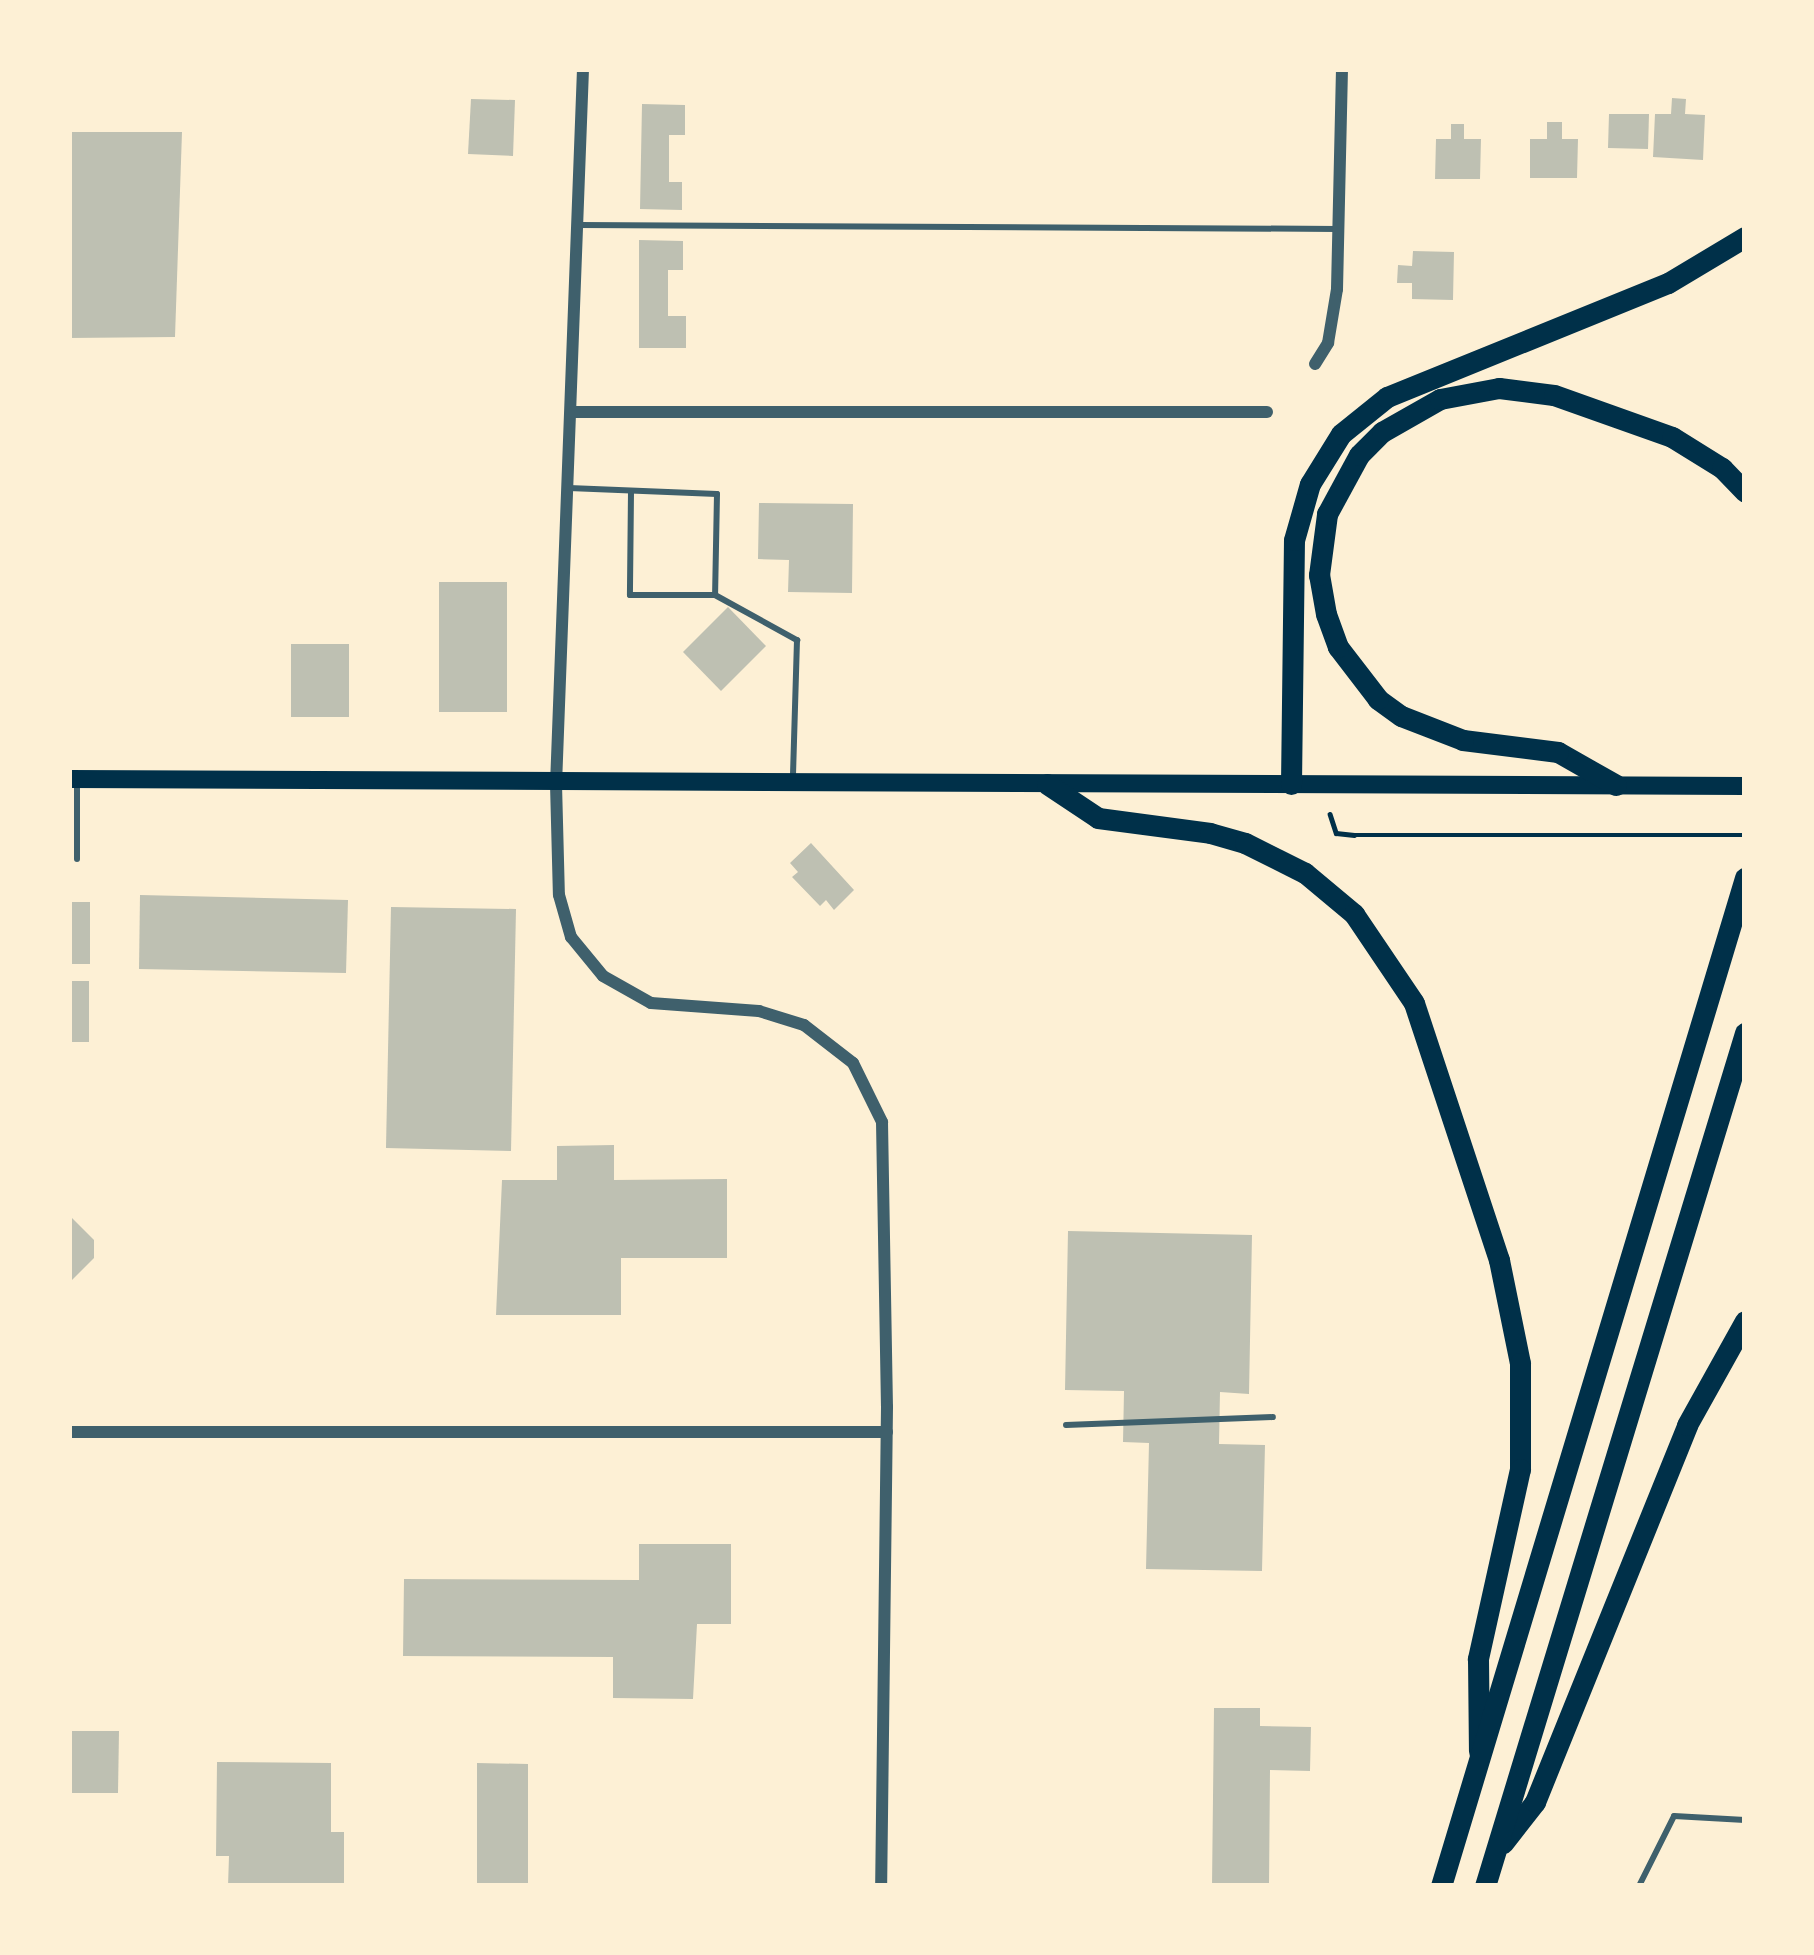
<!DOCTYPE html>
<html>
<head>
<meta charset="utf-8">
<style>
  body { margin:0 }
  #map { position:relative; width:1814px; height:1955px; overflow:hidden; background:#fdf0d5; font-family:"DejaVu Sans",sans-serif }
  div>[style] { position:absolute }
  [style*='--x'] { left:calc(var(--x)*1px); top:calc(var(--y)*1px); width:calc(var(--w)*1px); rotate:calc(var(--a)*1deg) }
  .building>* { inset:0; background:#bec0b2 }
  .path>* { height:4.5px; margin:-2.25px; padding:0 2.25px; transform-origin:2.25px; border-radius:2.25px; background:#003049 }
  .service>* { height:6px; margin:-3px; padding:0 3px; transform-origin:3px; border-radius:3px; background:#3f606c }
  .minor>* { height:12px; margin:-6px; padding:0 6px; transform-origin:6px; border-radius:6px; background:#3f606c }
  .primary>* { height:18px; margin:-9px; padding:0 9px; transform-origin:9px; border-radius:9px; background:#003049 }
  .motorway>* { height:21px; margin:-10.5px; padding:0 10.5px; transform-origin:10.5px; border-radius:10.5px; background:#003049 }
  span { translate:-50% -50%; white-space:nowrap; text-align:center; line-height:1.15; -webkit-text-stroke:9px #fdf0d5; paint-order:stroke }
  .frame { position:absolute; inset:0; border:72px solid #fdf0d5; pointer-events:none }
</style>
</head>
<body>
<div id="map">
  <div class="building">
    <div style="clip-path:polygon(1672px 98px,1686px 99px,1685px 114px,1705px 115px,1703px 160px,1653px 157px,1655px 114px,1671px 114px)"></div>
    <div style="clip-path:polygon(471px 99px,515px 100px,513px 156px,468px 154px)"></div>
    <div style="clip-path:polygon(642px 104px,685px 105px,685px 135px,669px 135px,669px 182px,682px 182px,682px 210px,640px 209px)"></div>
    <div style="clip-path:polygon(1609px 114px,1649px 114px,1648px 149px,1608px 148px)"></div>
    <div style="clip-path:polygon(1547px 122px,1562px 122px,1562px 139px,1578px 139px,1577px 178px,1530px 178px,1530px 139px,1547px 139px)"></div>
    <div style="clip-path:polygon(1451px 124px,1464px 124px,1464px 139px,1481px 139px,1480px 179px,1435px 179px,1436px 139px,1451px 139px)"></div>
    <div style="clip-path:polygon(69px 132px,182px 132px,175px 337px,69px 338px)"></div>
    <div style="clip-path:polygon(639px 240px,683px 241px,683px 270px,668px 270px,668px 316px,686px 316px,686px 348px,639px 348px)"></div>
    <div style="clip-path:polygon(1413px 251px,1454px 252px,1453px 300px,1412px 299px,1412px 283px,1397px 283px,1398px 265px,1412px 266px)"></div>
    <div style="clip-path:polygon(759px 503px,853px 504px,852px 593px,788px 592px,789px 560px,758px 559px)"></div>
    <div style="clip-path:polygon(439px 582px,507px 582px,507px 712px,439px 712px)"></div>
    <div style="clip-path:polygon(728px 607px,766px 646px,721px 691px,683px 652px)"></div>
    <div style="clip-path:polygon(291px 644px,349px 644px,349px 717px,291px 717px)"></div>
    <div style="clip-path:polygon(811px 843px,854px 890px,834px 910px,826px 900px,820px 906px,792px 877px,798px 872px,790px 863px)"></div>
    <div style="clip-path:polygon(140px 895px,348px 900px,346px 973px,139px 969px)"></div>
    <div style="clip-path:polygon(69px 902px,90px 902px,90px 964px,69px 964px)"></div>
    <div style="clip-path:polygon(391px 907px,516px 909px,511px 1151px,386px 1148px)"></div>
    <div style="clip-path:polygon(69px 981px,89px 981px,89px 1042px,69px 1042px)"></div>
    <div style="clip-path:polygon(614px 1145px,614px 1180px,727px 1179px,727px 1258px,621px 1258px,621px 1315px,496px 1315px,502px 1180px,557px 1180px,557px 1146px)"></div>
    <div style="clip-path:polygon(69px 1215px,94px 1240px,94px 1258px,69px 1283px)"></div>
    <div style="clip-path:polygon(1068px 1231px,1252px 1235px,1249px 1394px,1220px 1392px,1219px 1444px,1265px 1445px,1262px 1571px,1146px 1569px,1149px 1443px,1123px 1442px,1124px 1391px,1065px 1390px)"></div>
    <div style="clip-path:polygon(639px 1544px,731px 1544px,731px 1624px,697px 1624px,693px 1699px,613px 1698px,613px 1657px,403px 1656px,404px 1579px,639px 1580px)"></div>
    <div style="clip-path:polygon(1214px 1708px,1260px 1708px,1260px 1726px,1311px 1727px,1310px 1771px,1270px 1770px,1269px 1886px,1212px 1886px)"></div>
    <div style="clip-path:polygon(69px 1731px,119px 1731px,118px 1793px,69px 1793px)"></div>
    <div style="clip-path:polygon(217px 1762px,331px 1763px,331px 1832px,344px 1832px,344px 1886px,228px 1886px,229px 1856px,216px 1856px)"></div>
    <div style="clip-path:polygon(477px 1763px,528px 1764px,528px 1886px,477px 1886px)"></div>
  </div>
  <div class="path">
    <div style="--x:1330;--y:814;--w:20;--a:72"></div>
    <div style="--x:1336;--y:833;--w:18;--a:6"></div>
    <div style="--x:1354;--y:835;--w:391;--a:0"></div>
  </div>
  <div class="service">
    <div style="--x:579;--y:225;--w:758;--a:0.3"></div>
    <div style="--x:569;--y:488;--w:148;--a:2.3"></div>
    <div style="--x:717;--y:494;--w:101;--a:91.1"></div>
    <div style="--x:715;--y:595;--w:94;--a:28.8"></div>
    <div style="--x:797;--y:640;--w:137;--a:91.7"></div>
    <div style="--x:631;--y:492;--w:103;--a:90.6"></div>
    <div style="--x:630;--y:595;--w:85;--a:0"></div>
    <div style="--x:77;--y:783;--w:76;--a:90"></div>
    <div style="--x:1066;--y:1425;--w:207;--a:-2.2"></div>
    <div style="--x:1639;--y:1886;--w:78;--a:-63.4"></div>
    <div style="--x:1674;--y:1816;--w:71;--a:3.2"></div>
  </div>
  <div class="minor">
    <div style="--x:583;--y:69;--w:716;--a:92.16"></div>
    <div style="--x:556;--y:784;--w:111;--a:88.5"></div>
    <div style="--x:559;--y:895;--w:44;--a:74.1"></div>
    <div style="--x:571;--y:937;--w:50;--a:50.6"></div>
    <div style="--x:603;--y:976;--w:55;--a:29.4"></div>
    <div style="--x:651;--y:1003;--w:108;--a:4.2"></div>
    <div style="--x:759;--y:1011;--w:47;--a:17.3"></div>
    <div style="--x:804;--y:1025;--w:62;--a:37.8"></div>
    <div style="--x:853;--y:1063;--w:66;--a:63.8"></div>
    <div style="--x:882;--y:1122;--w:285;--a:89"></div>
    <div style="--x:887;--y:1407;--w:479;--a:90.7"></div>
    <div style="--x:1315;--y:364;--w:25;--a:-58"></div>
    <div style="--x:1328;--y:343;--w:55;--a:-80.5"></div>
    <div style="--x:1337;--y:289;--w:220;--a:-88.7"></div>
    <div style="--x:574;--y:412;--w:693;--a:0"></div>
    <div style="--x:69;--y:1432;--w:818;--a:0"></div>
  </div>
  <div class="primary">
    <div style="--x:69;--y:779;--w:1676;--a:0.24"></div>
  </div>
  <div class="motorway">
    <div style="--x:1047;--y:784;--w:61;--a:33.7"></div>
    <div style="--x:1098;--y:818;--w:113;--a:7.6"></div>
    <div style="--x:1210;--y:833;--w:36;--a:16"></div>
    <div style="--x:1245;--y:843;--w:67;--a:26.6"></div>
    <div style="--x:1305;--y:873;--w:64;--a:39.9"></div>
    <div style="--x:1354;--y:914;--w:107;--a:56"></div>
    <div style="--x:1414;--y:1003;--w:271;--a:71.7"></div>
    <div style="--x:1499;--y:1260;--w:105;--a:78.5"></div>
    <div style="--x:1520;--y:1363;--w:106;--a:90"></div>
    <div style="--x:1520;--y:1469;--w:195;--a:102.5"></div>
    <div style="--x:1478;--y:1659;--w:92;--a:89.4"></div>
    <div style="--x:1291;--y:784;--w:244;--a:-89.3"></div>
    <div style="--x:1294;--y:540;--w:58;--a:-74.1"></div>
    <div style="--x:1310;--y:484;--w:59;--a:-58.2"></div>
    <div style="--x:1341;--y:434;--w:59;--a:-38.8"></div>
    <div style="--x:1387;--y:397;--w:303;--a:-22.1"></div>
    <div style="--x:1668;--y:283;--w:90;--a:-30.9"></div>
    <div style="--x:1616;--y:785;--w:67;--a:-150.4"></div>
    <div style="--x:1558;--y:752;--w:96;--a:-172.8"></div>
    <div style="--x:1463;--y:740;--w:66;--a:-158.8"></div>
    <div style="--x:1401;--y:716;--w:29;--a:-144"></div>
    <div style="--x:1378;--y:699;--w:66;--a:-127.6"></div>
    <div style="--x:1338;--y:647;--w:35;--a:-110"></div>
    <div style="--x:1326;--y:614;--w:40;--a:-100"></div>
    <div style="--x:1319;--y:575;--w:62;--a:-82.5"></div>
    <div style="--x:1327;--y:514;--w:67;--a:-61.5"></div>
    <div style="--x:1359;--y:455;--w:33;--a:-45"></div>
    <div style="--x:1382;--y:432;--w:67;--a:-29.6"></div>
    <div style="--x:1440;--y:399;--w:60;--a:-10.6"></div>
    <div style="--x:1499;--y:388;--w:55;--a:7.3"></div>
    <div style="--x:1554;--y:395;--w:125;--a:19.6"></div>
    <div style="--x:1672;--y:437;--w:59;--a:31.8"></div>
    <div style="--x:1722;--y:468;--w:33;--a:46"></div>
    <div style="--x:1503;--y:1843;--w:52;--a:-52"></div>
    <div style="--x:1535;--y:1802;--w:406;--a:-68"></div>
    <div style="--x:1687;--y:1425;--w:119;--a:-60.9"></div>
    <div style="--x:1441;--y:1886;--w:1053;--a:-73.22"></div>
    <div style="--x:1485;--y:1886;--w:892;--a:-73.05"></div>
  </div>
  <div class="frame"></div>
</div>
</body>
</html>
